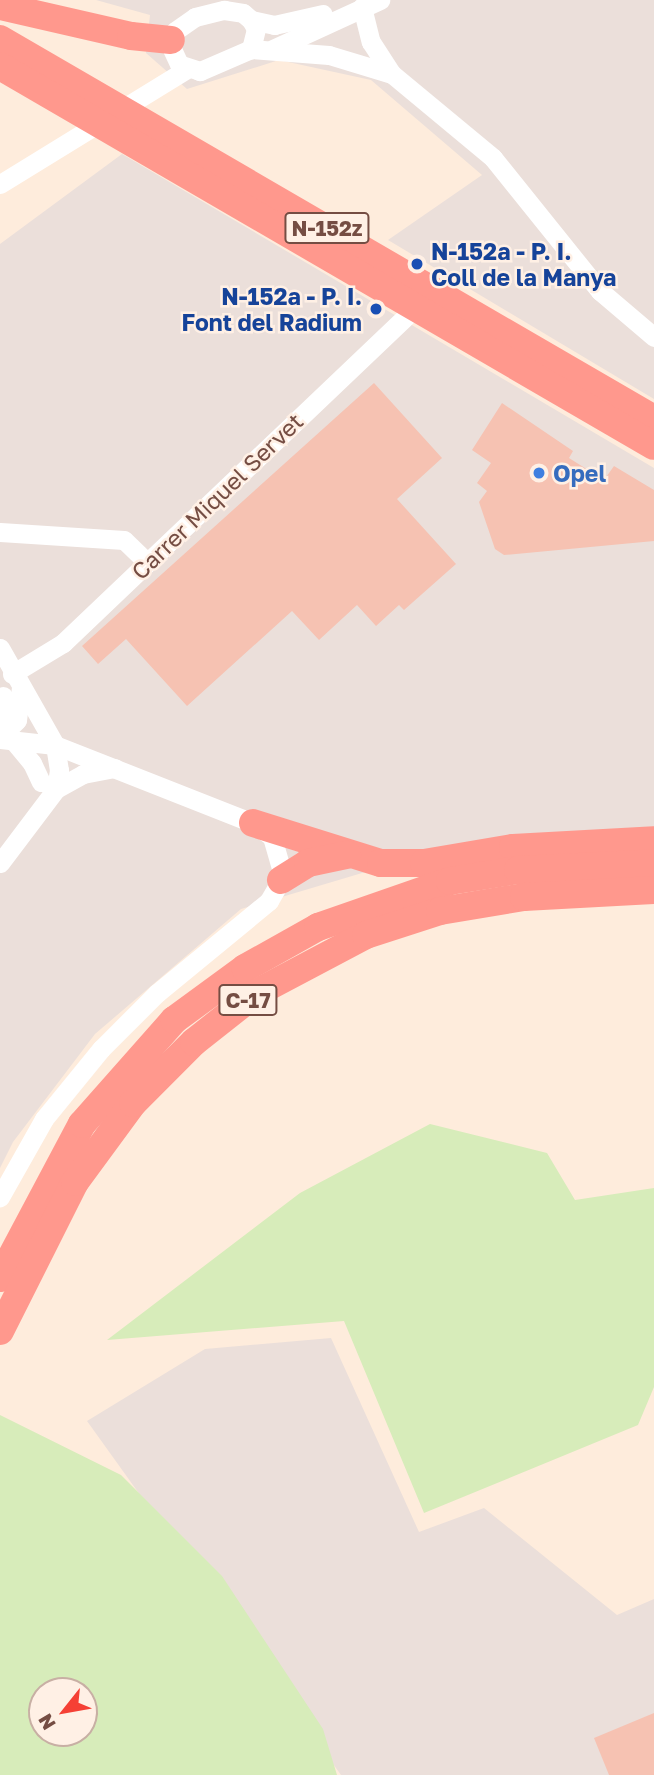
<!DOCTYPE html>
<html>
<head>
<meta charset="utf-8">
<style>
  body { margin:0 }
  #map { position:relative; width:654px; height:1775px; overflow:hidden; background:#feecdc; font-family:"Golos Text",sans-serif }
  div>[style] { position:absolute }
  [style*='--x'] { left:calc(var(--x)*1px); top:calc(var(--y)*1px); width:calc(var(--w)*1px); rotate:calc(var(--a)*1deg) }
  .industrial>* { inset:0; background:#ebdfda }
  .green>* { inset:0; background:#d7ecba }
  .building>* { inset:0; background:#f6c2b2 }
  .minor>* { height:19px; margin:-9.5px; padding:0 9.5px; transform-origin:9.5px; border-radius:9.5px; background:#fff }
  .highway>* { height:28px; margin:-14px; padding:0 14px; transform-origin:14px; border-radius:14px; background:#ff988d }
  .dots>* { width:19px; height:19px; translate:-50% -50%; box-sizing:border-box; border:4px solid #fff0e5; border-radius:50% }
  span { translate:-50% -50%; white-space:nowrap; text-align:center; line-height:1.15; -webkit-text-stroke:5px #fff0e5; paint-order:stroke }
  .shield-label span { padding:2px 5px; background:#fff0e5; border:2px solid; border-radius:5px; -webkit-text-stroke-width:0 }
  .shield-label { font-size:21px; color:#754d43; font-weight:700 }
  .transit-label { font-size:23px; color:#164399; font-weight:700 }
  .left { translate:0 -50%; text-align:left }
  .right { translate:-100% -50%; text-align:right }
  .shop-label { font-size:23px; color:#366cbe; font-weight:700 }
  .street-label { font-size:23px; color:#754d43 }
  .north { position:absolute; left:28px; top:1677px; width:70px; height:70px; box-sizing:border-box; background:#fff0e5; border:2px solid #c8afa4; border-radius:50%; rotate:239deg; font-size:19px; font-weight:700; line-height:28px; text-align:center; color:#754d43 }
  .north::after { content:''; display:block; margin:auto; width:24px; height:32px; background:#f54035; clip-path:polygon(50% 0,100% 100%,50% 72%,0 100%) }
</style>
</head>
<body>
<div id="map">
  <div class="industrial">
    <div style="clip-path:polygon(96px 0,654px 0,654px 399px,388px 240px,482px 175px,371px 80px,279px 60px,187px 89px,146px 53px,150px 15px)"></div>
    <div style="clip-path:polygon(122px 154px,654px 468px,654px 833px,409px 859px,241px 909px,95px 1034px,13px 1142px,0 1168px,0 244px)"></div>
    <div style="clip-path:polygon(331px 1338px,419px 1532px,484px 1508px,617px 1615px,654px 1599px,654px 1775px,341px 1775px,87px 1421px,205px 1349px)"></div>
  </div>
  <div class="green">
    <div style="clip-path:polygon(430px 1124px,547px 1153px,575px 1200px,654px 1188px,654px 1387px,638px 1425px,424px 1513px,344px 1321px,107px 1340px,300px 1193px)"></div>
    <div style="clip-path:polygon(evenodd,0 1415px,121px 1475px,222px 1576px,323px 1729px,337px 1775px,0 1775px,0 1415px,84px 1691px,84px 1733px,42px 1733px,42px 1691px,84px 1691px)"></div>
  </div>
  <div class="building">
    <div style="clip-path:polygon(374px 383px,442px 458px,397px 499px,456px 564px,404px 610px,399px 605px,376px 626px,357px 605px,319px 640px,292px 611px,187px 706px,126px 639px,98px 664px,82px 646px)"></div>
    <div style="clip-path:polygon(502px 403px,573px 451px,569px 458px,604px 480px,614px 466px,654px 490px,654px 541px,504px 555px,495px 549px,479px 502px,487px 491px,477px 483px,491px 463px,472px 450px)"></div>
    <div style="clip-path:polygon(654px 1713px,654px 1775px,609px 1775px,594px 1738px)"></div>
  </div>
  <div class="minor">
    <div style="--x:362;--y:7;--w:36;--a:76"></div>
    <div style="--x:371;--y:42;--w:38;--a:57"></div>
    <div style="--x:392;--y:74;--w:131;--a:39.7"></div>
    <div style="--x:493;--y:158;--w:171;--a:51.2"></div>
    <div style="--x:600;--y:291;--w:71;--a:40.4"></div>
    <div style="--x:224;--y:10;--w:19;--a:9"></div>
    <div style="--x:243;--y:13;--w:11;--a:41"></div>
    <div style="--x:251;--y:20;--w:10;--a:61"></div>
    <div style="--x:256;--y:29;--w:21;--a:104"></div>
    <div style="--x:251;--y:49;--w:56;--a:156.7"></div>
    <div style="--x:200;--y:71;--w:22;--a:-162"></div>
    <div style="--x:179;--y:64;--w:19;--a:-115"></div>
    <div style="--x:171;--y:47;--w:16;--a:-76"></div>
    <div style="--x:175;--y:31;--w:24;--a:-35"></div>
    <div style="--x:195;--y:17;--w:30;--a:-14"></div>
    <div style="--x:251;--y:20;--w:24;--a:12"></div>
    <div style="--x:274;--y:25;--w:50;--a:-12.7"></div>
    <div style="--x:251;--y:49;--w:78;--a:4.4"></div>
    <div style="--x:329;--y:55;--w:66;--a:16.8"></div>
    <div style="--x:273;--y:49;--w:118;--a:-24.6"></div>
    <div style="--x:0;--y:184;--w:220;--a:-31.6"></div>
    <div style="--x:0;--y:532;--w:124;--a:3.7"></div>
    <div style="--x:124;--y:540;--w:32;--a:44"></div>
    <div style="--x:0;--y:648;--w:112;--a:60.4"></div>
    <div style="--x:55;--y:745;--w:25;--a:81"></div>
    <div style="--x:59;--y:770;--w:19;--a:99"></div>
    <div style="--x:12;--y:674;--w:60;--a:-31.3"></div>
    <div style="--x:63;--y:643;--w:486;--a:-43.6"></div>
    <div style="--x:3;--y:696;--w:32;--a:90"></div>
    <div style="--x:3;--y:728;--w:45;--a:50.4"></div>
    <div style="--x:32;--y:763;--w:21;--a:65"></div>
    <div style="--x:0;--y:737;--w:24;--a:-45"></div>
    <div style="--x:17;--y:720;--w:33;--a:-83"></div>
    <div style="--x:0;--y:739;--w:55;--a:6.2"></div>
    <div style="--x:55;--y:745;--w:213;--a:21.5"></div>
    <div style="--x:253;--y:823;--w:24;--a:36"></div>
    <div style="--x:272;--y:837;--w:33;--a:74"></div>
    <div style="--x:281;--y:869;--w:11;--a:90"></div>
    <div style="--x:281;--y:880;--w:24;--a:120"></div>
    <div style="--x:269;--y:901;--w:145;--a:140.6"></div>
    <div style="--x:157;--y:993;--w:79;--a:135"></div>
    <div style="--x:101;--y:1049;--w:90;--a:129.2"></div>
    <div style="--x:44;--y:1119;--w:90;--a:119.4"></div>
    <div style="--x:0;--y:863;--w:93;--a:-52.9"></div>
    <div style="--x:56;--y:789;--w:31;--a:-29"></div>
    <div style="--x:83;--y:774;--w:32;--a:-11"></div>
  </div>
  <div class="highway">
    <div style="--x:0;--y:6;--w:134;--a:12.9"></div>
    <div style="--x:131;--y:36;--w:40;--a:5.7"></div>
    <div style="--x:0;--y:39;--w:756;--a:30.16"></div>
    <div style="--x:0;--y:66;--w:756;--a:30.16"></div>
    <div style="--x:253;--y:823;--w:134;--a:17.4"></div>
    <div style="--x:381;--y:863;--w:43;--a:0"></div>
    <div style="--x:424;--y:863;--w:90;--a:-9.6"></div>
    <div style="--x:513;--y:848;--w:141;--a:-3.2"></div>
    <div style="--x:281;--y:880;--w:32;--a:-32"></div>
    <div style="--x:308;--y:863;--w:40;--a:-12"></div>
    <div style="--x:0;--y:1278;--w:174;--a:-62"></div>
    <div style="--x:82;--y:1124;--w:139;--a:-48.5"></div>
    <div style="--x:174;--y:1020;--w:88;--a:-36.2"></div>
    <div style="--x:245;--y:968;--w:84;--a:-29.3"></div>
    <div style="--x:318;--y:927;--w:140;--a:-19.2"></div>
    <div style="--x:450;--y:881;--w:69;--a:-9.2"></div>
    <div style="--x:518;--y:870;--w:136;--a:-2.9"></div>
    <div style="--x:0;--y:1331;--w:167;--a:-63.3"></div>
    <div style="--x:75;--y:1182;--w:98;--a:-53.7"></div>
    <div style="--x:133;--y:1103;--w:86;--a:-45"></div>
    <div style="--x:194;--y:1042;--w:79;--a:-38.3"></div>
    <div style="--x:256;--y:993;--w:124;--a:-27.8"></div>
    <div style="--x:366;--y:935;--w:78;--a:-18"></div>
    <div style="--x:440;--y:911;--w:85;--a:-9.5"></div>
    <div style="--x:524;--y:897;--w:130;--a:-3.1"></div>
  </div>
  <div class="dots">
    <div style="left:417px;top:264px;background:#1a4fb4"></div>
    <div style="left:376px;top:309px;background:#1a4fb4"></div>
    <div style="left:539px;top:473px;background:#3f7fe0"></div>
  </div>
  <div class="shield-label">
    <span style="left:327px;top:228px">N-152z</span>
    <span style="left:248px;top:1000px">C-17</span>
  </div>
  <div class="transit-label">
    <span class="left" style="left:431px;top:264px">N-152a - P. I.<br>Coll de la Manya</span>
    <span class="right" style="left:362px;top:309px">N-152a - P. I.<br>Font del Radium</span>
  </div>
  <div class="shop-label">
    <span class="left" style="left:553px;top:473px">Opel</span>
  </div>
  <div class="street-label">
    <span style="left:217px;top:496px;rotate:-44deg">Carrer Miquel Servet</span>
  </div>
  <div class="north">N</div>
</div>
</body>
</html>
